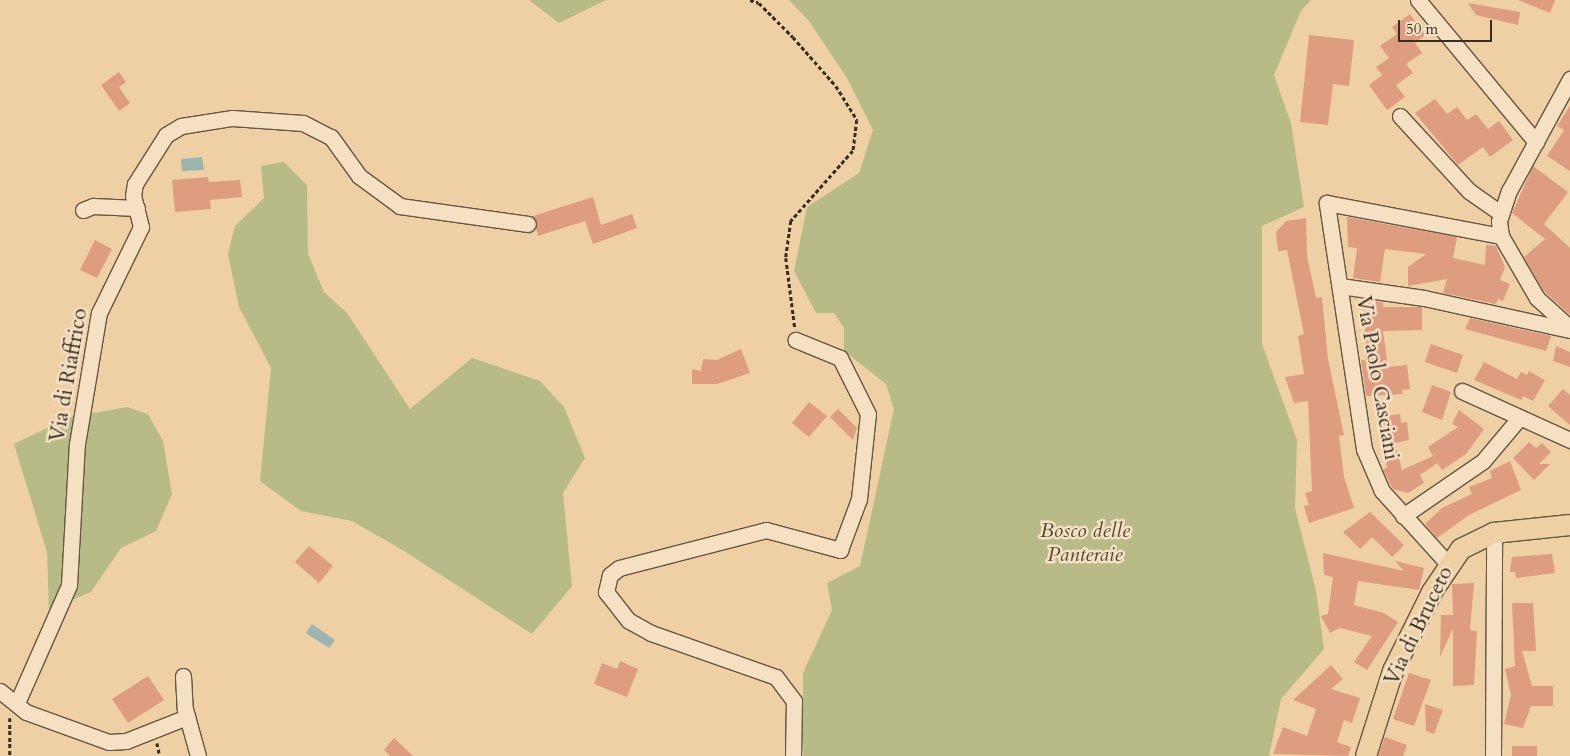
<!DOCTYPE html>
<html>
<head>
<meta charset="utf-8">
<style>
  body { margin:0 }
  #map { position:relative; width:1570px; height:756px; overflow:hidden; background:#efd0a4; font-family:Cardo,serif }
  div>[style] { position:absolute }
  [style*='--x'] { left:calc(var(--x)*1px); top:calc(var(--y)*1px); width:calc(var(--w)*1px); rotate:calc(var(--a)*1deg) }
  .green>* { inset:0; background:#b8bb87 }
  .water>* { inset:0; background:#9cb5ae }
  .building>* { inset:0; background:#de9c81 }
  .path>* { height:2.5px; margin-top:-1.25px; transform-origin:0; background:repeating-linear-gradient(90deg,#372d20 0 4px,transparent 0 6.5px) }
  .roads { filter:drop-shadow(1px 0 #655641) drop-shadow(-1px 0 #655641) drop-shadow(0 1px #655641) drop-shadow(0 -1px #655641) }
  .minor>* { height:15px; margin:-7.5px; padding:0 7.5px; transform-origin:7.5px; border-radius:7.5px; background:#f5e0c4 }
  .major>* { height:20px; margin:-10px; padding:0 10px; transform-origin:10px; border-radius:10px; background:#efd0a4 }
  span { translate:-50% -50%; white-space:nowrap; text-align:center; line-height:1.15; -webkit-text-stroke:5px #f5e0c4; paint-order:stroke }
  .street-label { font-size:21px; color:#372d20 }
  .park-label { font-size:21px; color:#514935; font-style:italic }
  .scale { position:absolute; left:1398px; top:20px; width:94px; height:22px; box-sizing:border-box; border:2px solid #372d20; border-top:0; padding-left:6px; font-size:15px; line-height:18px; white-space:nowrap; color:#372d20; -webkit-text-stroke:4px #f5e0c4; paint-order:stroke }
</style>
</head>
<body>
<div id="map">
  <div class="green">
    <div style="clip-path:polygon(529px 0,606px 0,559px 23px)"></div>
    <div style="clip-path:polygon(789px 0,1311px 0,1301px 11px,1274px 75px,1291px 123px,1304px 207px,1262px 226px,1262px 344px,1297px 440px,1295px 508px,1316px 591px,1324px 649px,1281px 699px,1269px 756px,803px 756px,803px 673px,832px 610px,827px 583px,860px 566px,894px 409px,886px 384px,844px 351px,844px 328px,834px 313px,816px 313px,794px 271px,807px 207px,859px 173px,873px 130px,847px 78px,809px 21px)"></div>
    <div style="clip-path:polygon(284px 162px,307px 185px,308px 254px,324px 292px,347px 313px,410px 409px,472px 358px,540px 381px,564px 407px,585px 458px,563px 493px,572px 586px,532px 634px,404px 551px,352px 521px,301px 511px,260px 481px,271px 368px,239px 307px,228px 254px,235px 226px,264px 198px,261px 166px)"></div>
    <div style="clip-path:polygon(127px 407px,148px 414px,163px 441px,172px 494px,156px 531px,121px 548px,91px 592px,49px 610px,47px 552px,14px 444px,68px 418px)"></div>
  </div>
  <div class="water">
    <div style="clip-path:polygon(202px 157px,204px 170px,182px 171px,181px 159px)"></div>
    <div style="clip-path:polygon(312px 624px,335px 640px,329px 648px,306px 633px)"></div>
  </div>
  <div class="building">
    <div style="clip-path:polygon(1518px 0,1555px 0,1550px 13px)"></div>
    <div style="clip-path:polygon(1468px 3px,1520px 12px,1518px 25px,1476px 15px)"></div>
    <div style="clip-path:polygon(1410px 14px,1425px 35px,1415px 43px,1422px 53px,1406px 64px,1413px 73px,1396px 85px,1405px 97px,1387px 110px,1369px 85px,1382px 75px,1376px 67px,1389px 58px,1380px 46px,1397px 34px,1392px 27px)"></div>
    <div style="clip-path:polygon(1309px 35px,1354px 40px,1349px 86px,1333px 84px,1328px 125px,1300px 122px)"></div>
    <div style="clip-path:polygon(119px 72px,126px 82px,119px 87px,130px 103px,119px 111px,101px 85px)"></div>
    <div style="clip-path:polygon(1435px 99px,1447px 114px,1457px 107px,1467px 120px,1476px 114px,1488px 129px,1499px 121px,1513px 140px,1490px 157px,1483px 147px,1458px 165px,1415px 113px)"></div>
    <div style="clip-path:polygon(1570px 106px,1570px 171px,1547px 156px,1564px 130px,1557px 126px)"></div>
    <div style="clip-path:polygon(1533px 166px,1568px 192px,1544px 224px,1570px 248px,1570px 315px,1543px 290px,1524px 257px,1545px 239px,1512px 213px)"></div>
    <div style="clip-path:polygon(208px 177px,209px 182px,240px 180px,242px 197px,210px 200px,211px 209px,175px 212px,172px 180px)"></div>
    <div style="clip-path:polygon(593px 197px,601px 225px,632px 214px,637px 228px,593px 244px,585px 221px,538px 236px,533px 216px)"></div>
    <div style="clip-path:polygon(1347px 217px,1457px 237px,1453px 258px,1485px 265px,1486px 245px,1496px 246px,1505px 267px,1500px 280px,1510px 284px,1503px 301px,1498px 299px,1496px 304px,1443px 293px,1447px 279px,1408px 286px,1408px 267px,1426px 254px,1385px 249px,1380px 282px,1353px 278px,1357px 248px,1348px 247px)"></div>
    <div style="clip-path:polygon(1306px 218px,1307px 256px,1316px 298px,1322px 297px,1328px 359px,1344px 435px,1339px 436px,1344px 477px,1354px 508px,1309px 523px,1304px 506px,1309px 505px,1305px 493px,1312px 491px,1308px 401px,1294px 403px,1285px 377px,1304px 374px,1298px 336px,1304px 334px,1287px 250px,1278px 251px,1276px 232px,1286px 221px)"></div>
    <div style="clip-path:polygon(95px 240px,112px 249px,97px 278px,80px 270px)"></div>
    <div style="clip-path:polygon(1364px 301px,1383px 302px,1383px 307px,1422px 307px,1422px 330px,1383px 331px,1388px 367px,1407px 365px,1410px 389px,1402px 390px,1403px 394px,1366px 396px,1361px 360px,1365px 360px)"></div>
    <div style="clip-path:polygon(1470px 318px,1551px 336px,1546px 351px,1465px 329px)"></div>
    <div style="clip-path:polygon(1431px 344px,1463px 355px,1457px 373px,1425px 362px)"></div>
    <div style="clip-path:polygon(1556px 346px,1570px 352px,1570px 367px,1553px 361px)"></div>
    <div style="clip-path:polygon(741px 349px,750px 373px,717px 384px,692px 384px,692px 369px,701px 371px,703px 359px,717px 360px)"></div>
    <div style="clip-path:polygon(1484px 362px,1517px 379px,1521px 372px,1527px 375px,1529px 371px,1545px 380px,1533px 401px,1523px 396px,1521px 400px,1474px 380px)"></div>
    <div style="clip-path:polygon(1432px 385px,1451px 392px,1442px 420px,1422px 412px)"></div>
    <div style="clip-path:polygon(1563px 389px,1570px 395px,1570px 425px,1548px 406px)"></div>
    <div style="clip-path:polygon(809px 402px,827px 416px,809px 437px,792px 423px)"></div>
    <div style="clip-path:polygon(838px 409px,857px 428px,853px 440px,830px 417px)"></div>
    <div style="clip-path:polygon(1459px 410px,1484px 429px,1466px 454px,1442px 470px,1437px 463px,1420px 475px,1424px 483px,1408px 493px,1393px 489px,1383px 470px,1387px 468px,1377px 417px,1400px 414px,1401px 423px,1407px 422px,1409px 440px,1395px 443px,1402px 470px,1433px 456px,1428px 447px,1458px 427px,1452px 424px)"></div>
    <div style="clip-path:polygon(1529px 442px,1536px 448px,1542px 443px,1551px 452px,1539px 464px,1550px 464px,1534px 480px,1513px 458px)"></div>
    <div style="clip-path:polygon(1510px 461px,1521px 490px,1469px 515px,1437px 538px,1425px 524px,1442px 508px,1472px 494px,1469px 487px,1492px 478px,1490px 471px)"></div>
    <div style="clip-path:polygon(1370px 512px,1404px 545px,1392px 557px,1372px 537px,1360px 549px,1343px 532px)"></div>
    <div style="clip-path:polygon(309px 546px,333px 566px,319px 583px,295px 562px)"></div>
    <div style="clip-path:polygon(1323px 553px,1404px 571px,1395px 561px,1424px 568px,1419px 590px,1358px 581px,1354px 605px,1384px 613px,1398px 622px,1367px 670px,1354px 662px,1372px 636px,1340px 628px,1330px 633px,1321px 616px,1328px 614px,1333px 577px,1324px 575px)"></div>
    <div style="clip-path:polygon(1552px 554px,1555px 573px,1516px 578px,1515px 572px,1510px 572px,1512px 557px)"></div>
    <div style="clip-path:polygon(1474px 583px,1470px 630px,1477px 631px,1474px 685px,1453px 686px,1453px 628px,1440px 657px,1441px 615px,1453px 615px,1452px 584px)"></div>
    <div style="clip-path:polygon(1512px 603px,1533px 603px,1536px 651px,1522px 651px,1532px 686px,1553px 686px,1553px 706px,1531px 706px,1523px 728px,1504px 724px,1511px 695px,1505px 669px,1515px 666px)"></div>
    <div style="clip-path:polygon(620px 661px,638px 669px,627px 697px,594px 684px,602px 663px,617px 669px)"></div>
    <div style="clip-path:polygon(1331px 665px,1343px 679px,1331px 689px,1360px 698px,1352px 723px,1344px 720px,1337px 742px,1351px 747px,1348px 756px,1273px 754px,1283px 727px,1307px 736px,1316px 709px,1293px 700px)"></div>
    <div style="clip-path:polygon(1409px 673px,1431px 680px,1414px 726px,1393px 719px)"></div>
    <div style="clip-path:polygon(148px 676px,164px 700px,128px 723px,112px 699px)"></div>
    <div style="clip-path:polygon(1425px 704px,1443px 710px,1434px 734px,1426px 731px)"></div>
    <div style="clip-path:polygon(1385px 737px,1407px 745px,1403px 756px,1378px 756px)"></div>
    <div style="clip-path:polygon(394px 738px,413px 756px,390px 756px,384px 750px)"></div>
    <div style="clip-path:polygon(1512px 746px,1537px 746px,1537px 756px,1512px 756px)"></div>
  </div>
  <div class="path">
    <div style="--x:750;--y:0;--w:9;--a:18"></div>
    <div style="--x:759;--y:3;--w:48;--a:45"></div>
    <div style="--x:793;--y:37;--w:65;--a:48.7"></div>
    <div style="--x:836;--y:86;--w:40;--a:58"></div>
    <div style="--x:857;--y:120;--w:31;--a:97"></div>
    <div style="--x:853;--y:151;--w:94;--a:131.5"></div>
    <div style="--x:791;--y:221;--w:37;--a:98"></div>
    <div style="--x:786;--y:258;--w:71;--a:82.7"></div>
    <div style="--x:10;--y:718;--w:38;--a:90"></div>
    <div style="--x:157;--y:743;--w:13;--a:77"></div>
  </div>
  <div class="roads">
    <div class="minor">
      <div style="--x:1418;--y:0;--w:185;--a:50.3"></div>
      <div style="--x:1400;--y:116;--w:102;--a:47.4"></div>
      <div style="--x:1469;--y:191;--w:38;--a:35"></div>
      <div style="--x:83;--y:210;--w:11;--a:-22"></div>
      <div style="--x:93;--y:206;--w:44;--a:2.6"></div>
      <div style="--x:1501;--y:236;--w:15;--a:-98"></div>
      <div style="--x:1499;--y:221;--w:32;--a:-72"></div>
      <div style="--x:1509;--y:191;--w:128;--a:-61.4"></div>
      <div style="--x:1340;--y:286;--w:85;--a:8.1"></div>
      <div style="--x:1424;--y:298;--w:149;--a:12.4"></div>
      <div style="--x:1462;--y:391;--w:119;--a:24.4"></div>
      <div style="--x:1403;--y:516;--w:97;--a:-34.5"></div>
      <div style="--x:1483;--y:461;--w:57;--a:-49.9"></div>
      <div style="--x:1448;--y:564;--w:98;--a:-132.1"></div>
      <div style="--x:1382;--y:491;--w:46;--a:-113.2"></div>
      <div style="--x:1364;--y:449;--w:249;--a:-98.6"></div>
      <div style="--x:1327;--y:203;--w:177;--a:10.7"></div>
      <div style="--x:1501;--y:236;--w:72;--a:59.9"></div>
      <div style="--x:1537;--y:298;--w:45;--a:42.3"></div>
      <div style="--x:183;--y:676;--w:33;--a:87"></div>
      <div style="--x:185;--y:709;--w:49;--a:74.5"></div>
      <div style="--x:0;--y:691;--w:33;--a:39"></div>
      <div style="--x:26;--y:712;--w:88;--a:19.9"></div>
      <div style="--x:109;--y:742;--w:17;--a:-3"></div>
      <div style="--x:126;--y:741;--w:66;--a:-21.5"></div>
      <div style="--x:17;--y:703;--w:129;--a:-66.2"></div>
      <div style="--x:69;--y:585;--w:141;--a:-86.8"></div>
      <div style="--x:77;--y:444;--w:133;--a:-80.5"></div>
      <div style="--x:99;--y:313;--w:96;--a:-64"></div>
      <div style="--x:141;--y:227;--w:32;--a:-104"></div>
      <div style="--x:133;--y:196;--w:12;--a:-81"></div>
      <div style="--x:135;--y:184;--w:58;--a:-57.7"></div>
      <div style="--x:166;--y:135;--w:17;--a:-31"></div>
      <div style="--x:181;--y:126;--w:52;--a:-8.9"></div>
      <div style="--x:232;--y:118;--w:71;--a:4"></div>
      <div style="--x:303;--y:123;--w:31;--a:27"></div>
      <div style="--x:331;--y:137;--w:48;--a:54.3"></div>
      <div style="--x:359;--y:176;--w:51;--a:36.2"></div>
      <div style="--x:400;--y:206;--w:129;--a:8"></div>
      <div style="--x:793;--y:756;--w:55;--a:-89"></div>
      <div style="--x:794;--y:701;--w:30;--a:-127"></div>
      <div style="--x:776;--y:677;--w:133;--a:-160.6"></div>
      <div style="--x:651;--y:633;--w:26;--a:-151"></div>
      <div style="--x:628;--y:620;--w:36;--a:-128"></div>
      <div style="--x:606;--y:592;--w:17;--a:-77"></div>
      <div style="--x:610;--y:575;--w:11;--a:-38"></div>
      <div style="--x:619;--y:568;--w:152;--a:-14.5"></div>
      <div style="--x:766;--y:530;--w:77;--a:15.1"></div>
      <div style="--x:840;--y:550;--w:54;--a:-69.6"></div>
      <div style="--x:859;--y:499;--w:85;--a:-84"></div>
      <div style="--x:868;--y:414;--w:63;--a:-116.6"></div>
      <div style="--x:840;--y:358;--w:48;--a:-157.8"></div>
      <div style="--x:1493;--y:756;--w:223;--a:-89.7"></div>
    </div>
    <div class="major">
      <div style="--x:1366;--y:756;--w:89;--a:-72.4"></div>
      <div style="--x:1393;--y:671;--w:88;--a:-63.7"></div>
      <div style="--x:1432;--y:592;--w:52;--a:-56"></div>
      <div style="--x:1461;--y:549;--w:37;--a:-26"></div>
      <div style="--x:1494;--y:533;--w:76;--a:-6"></div>
    </div>
  </div>
  <div class="street-label">
    <span style="left:69px;top:375px;rotate:-80deg">Via di Riaffrico</span>
    <span style="left:1377px;top:378px;rotate:80deg">Via Paolo Casciani</span>
    <span style="left:1419px;top:626px;rotate:-64deg">Via di Bruceto</span>
  </div>
  <div class="park-label">
    <span style="left:1085px;top:543px">Bosco delle<br>Panteraie</span>
  </div>
  <div class="scale">50 m</div>
</div>
</body>
</html>
